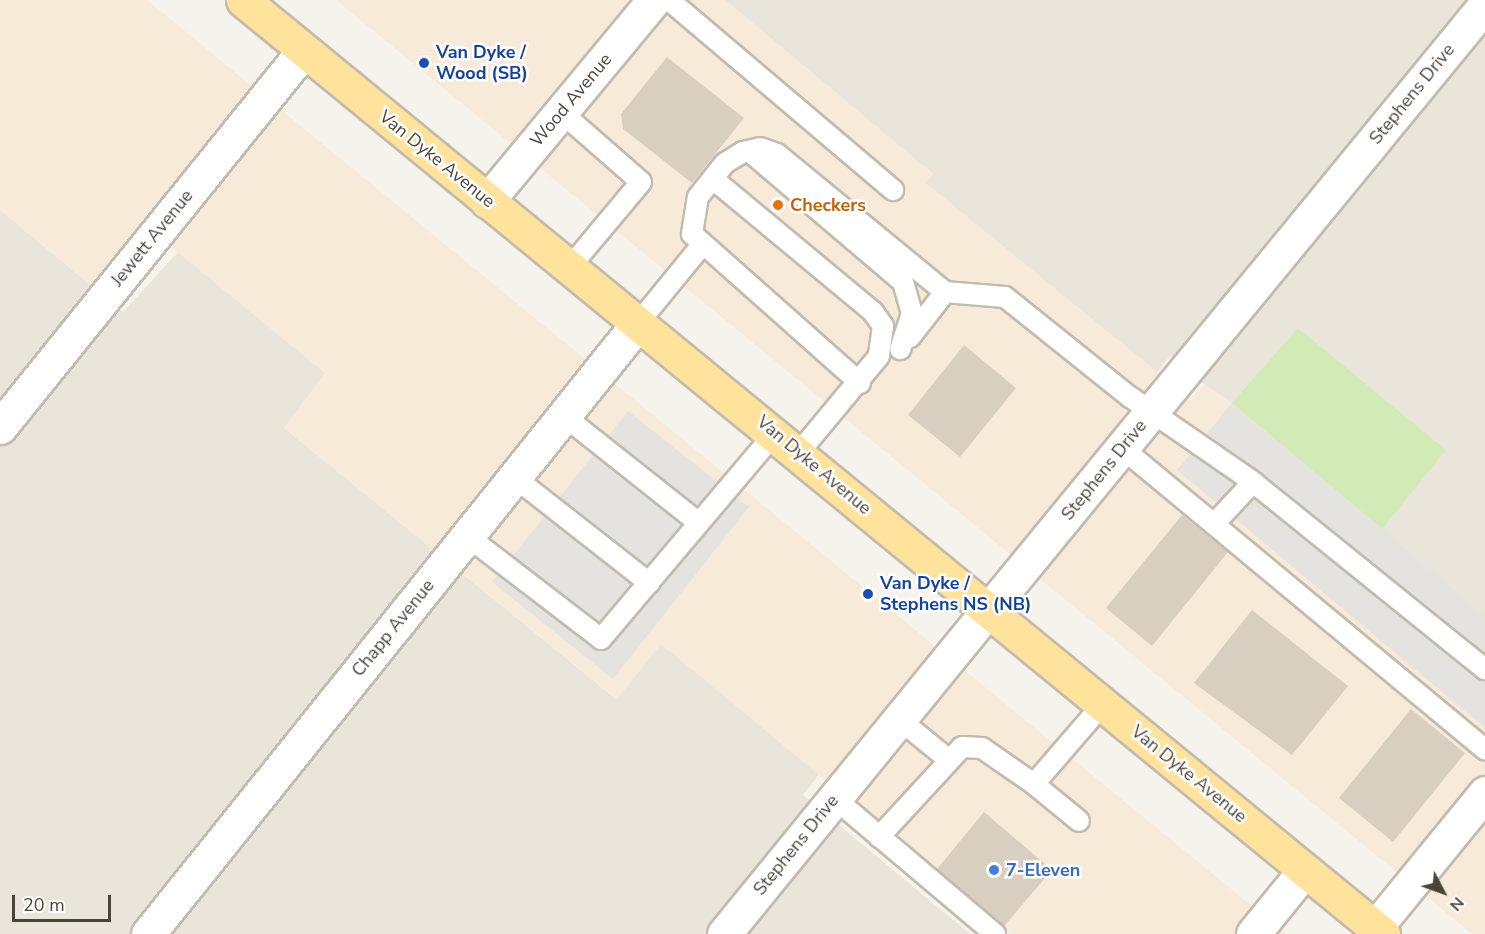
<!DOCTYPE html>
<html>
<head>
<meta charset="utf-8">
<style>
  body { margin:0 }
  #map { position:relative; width:1485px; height:934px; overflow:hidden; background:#f6f3ec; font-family:"Nunito Sans",sans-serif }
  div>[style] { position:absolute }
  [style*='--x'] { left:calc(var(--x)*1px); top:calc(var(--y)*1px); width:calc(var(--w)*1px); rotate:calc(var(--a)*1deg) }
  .residential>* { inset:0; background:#eae5da }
  .commercial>* { inset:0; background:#f7ead8 }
  .green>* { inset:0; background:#d2eab5 }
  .parking>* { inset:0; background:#e5e3e0 }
  .building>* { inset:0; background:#d8cfc1 }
  .roads { filter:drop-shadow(2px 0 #c2bbae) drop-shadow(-2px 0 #c2bbae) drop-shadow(0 2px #c2bbae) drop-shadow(0 -2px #c2bbae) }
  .service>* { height:20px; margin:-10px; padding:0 10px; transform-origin:10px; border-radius:10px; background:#fff }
  .minor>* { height:33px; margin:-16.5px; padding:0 16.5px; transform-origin:16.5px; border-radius:16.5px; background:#fff }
  .tertiary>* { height:33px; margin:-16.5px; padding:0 16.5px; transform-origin:16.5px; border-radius:16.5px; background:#fff }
  .primary>* { height:33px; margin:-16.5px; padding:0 16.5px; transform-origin:16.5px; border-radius:16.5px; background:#ffe39c }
  .dots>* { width:16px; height:16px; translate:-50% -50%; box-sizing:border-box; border:3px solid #fff; border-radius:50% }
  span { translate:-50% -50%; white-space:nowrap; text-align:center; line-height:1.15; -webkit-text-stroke:5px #fff; paint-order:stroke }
  .transit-label { font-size:18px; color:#164399; font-weight:700 }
  .left { translate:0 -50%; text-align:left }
  .street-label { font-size:18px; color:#4b4439 }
  .food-label { font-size:18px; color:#c56008; font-weight:700 }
  .shop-label { font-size:18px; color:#366cbe; font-weight:700 }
  .north { position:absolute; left:1413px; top:862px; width:60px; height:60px; -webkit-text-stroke:4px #fff; paint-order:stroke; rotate:131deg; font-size:16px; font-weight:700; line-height:24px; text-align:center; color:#4b4439 }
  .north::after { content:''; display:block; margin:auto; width:21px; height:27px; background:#4b4439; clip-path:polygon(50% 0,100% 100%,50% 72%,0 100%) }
  .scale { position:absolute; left:12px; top:895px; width:99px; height:27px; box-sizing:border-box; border:3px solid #4b4439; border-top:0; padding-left:8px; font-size:18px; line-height:21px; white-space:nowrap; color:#4b4439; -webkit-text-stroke:4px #fff; paint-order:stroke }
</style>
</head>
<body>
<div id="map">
  <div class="residential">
    <div style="clip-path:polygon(725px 0,1485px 0,1485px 615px,1170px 356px,1157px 372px,925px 183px,933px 174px)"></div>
    <div style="clip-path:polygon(0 210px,123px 312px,178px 252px,325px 373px,284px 428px,616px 699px,661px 644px,820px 773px,803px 795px,970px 934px,0 934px)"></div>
  </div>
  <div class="commercial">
    <div style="clip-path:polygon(0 0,147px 0,1286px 934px,1011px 934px,661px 644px,617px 699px,284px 428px,325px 373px,143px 224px,92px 286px,0 210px)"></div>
    <div style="clip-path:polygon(336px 0,725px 0,933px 174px,926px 183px,1191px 400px,1204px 384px,1232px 403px,1485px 615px,1485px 934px,1472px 934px)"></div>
  </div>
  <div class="green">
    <div style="clip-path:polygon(1298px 328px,1446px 450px,1382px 529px,1232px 403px)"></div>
  </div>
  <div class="parking">
    <div style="clip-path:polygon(1232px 403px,1485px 615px,1485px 728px,1177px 470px)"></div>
    <div style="clip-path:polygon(628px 411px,749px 507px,613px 679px,492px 582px)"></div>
  </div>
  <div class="building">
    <div style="clip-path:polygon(667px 57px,744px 118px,692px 183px,623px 129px,621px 114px)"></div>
    <div style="clip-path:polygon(964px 345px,1016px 388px,960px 457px,908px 415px)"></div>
    <div style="clip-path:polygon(1182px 515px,1228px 552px,1152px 646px,1106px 608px)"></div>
    <div style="clip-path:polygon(1252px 610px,1348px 686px,1292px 755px,1194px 683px)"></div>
    <div style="clip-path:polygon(1411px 709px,1465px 753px,1393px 842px,1339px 798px)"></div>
    <div style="clip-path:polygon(984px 812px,1052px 870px,1004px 926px,937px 869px)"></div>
  </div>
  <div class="roads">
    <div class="service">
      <div style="--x:669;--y:0;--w:294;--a:40.3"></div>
      <div style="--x:561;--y:112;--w:106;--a:41.2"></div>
      <div style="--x:641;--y:182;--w:111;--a:129.9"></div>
      <div style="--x:749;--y:151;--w:202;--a:40.4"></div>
      <div style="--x:903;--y:282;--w:32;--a:74"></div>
      <div style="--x:912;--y:313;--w:38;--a:108"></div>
      <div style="--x:713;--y:179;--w:208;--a:39.7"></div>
      <div style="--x:873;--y:312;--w:17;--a:54"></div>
      <div style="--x:883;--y:326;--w:30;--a:98"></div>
      <div style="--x:879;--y:356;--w:124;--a:129.7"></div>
      <div style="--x:639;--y:322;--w:99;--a:-50.7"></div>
      <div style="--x:910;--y:337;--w:57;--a:-52.1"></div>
      <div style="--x:860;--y:383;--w:225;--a:-138.4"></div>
      <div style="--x:692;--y:234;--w:37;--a:-81"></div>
      <div style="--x:698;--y:197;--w:43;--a:-51.5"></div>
      <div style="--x:725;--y:163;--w:21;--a:-31"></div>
      <div style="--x:743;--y:152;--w:17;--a:-13"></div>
      <div style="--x:760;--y:148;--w:18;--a:19"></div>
      <div style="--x:777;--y:154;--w:217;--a:39.4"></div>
      <div style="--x:945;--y:292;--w:60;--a:4.8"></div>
      <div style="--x:1005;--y:297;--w:160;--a:38.7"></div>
      <div style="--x:1130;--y:397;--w:150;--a:34.6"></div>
      <div style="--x:1253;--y:482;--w:298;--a:38.9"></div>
      <div style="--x:564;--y:416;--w:172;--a:38.4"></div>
      <div style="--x:1122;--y:448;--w:472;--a:39.7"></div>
      <div style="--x:514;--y:477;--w:172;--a:38.1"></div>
      <div style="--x:1214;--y:524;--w:57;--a:-47.1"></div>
      <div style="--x:467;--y:536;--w:169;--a:37.5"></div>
      <div style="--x:601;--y:639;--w:271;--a:-49.8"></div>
      <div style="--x:900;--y:720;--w:63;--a:39.2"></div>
      <div style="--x:1034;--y:784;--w:58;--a:39.4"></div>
      <div style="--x:834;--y:798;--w:211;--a:40.2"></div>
      <div style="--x:879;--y:837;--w:122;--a:-47.3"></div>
      <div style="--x:962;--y:747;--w:20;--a:3"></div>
      <div style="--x:982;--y:748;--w:63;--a:34.7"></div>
      <div style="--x:1034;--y:784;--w:106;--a:-49.2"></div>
    </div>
    <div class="minor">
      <div style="--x:487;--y:201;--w:261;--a:-50.3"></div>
      <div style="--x:0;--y:427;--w:484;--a:-51.1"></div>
      <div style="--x:987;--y:612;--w:785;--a:-50.63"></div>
      <div style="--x:1375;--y:928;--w:174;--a:-50.8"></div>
      <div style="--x:148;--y:934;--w:785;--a:-51.26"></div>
      <div style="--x:1253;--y:934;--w:81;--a:-51"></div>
    </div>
    <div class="tertiary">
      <div style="--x:724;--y:934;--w:416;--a:-50.8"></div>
    </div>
    <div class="primary">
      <div style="--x:243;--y:0;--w:1474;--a:39.33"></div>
    </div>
  </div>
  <div class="dots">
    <div style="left:424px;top:63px;background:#1a4fb4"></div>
    <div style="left:778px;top:205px;background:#e8710a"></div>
    <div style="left:868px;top:594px;background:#1a4fb4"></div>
    <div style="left:994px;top:870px;background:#3f7fe0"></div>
  </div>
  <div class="transit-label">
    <span class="left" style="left:436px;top:63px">Van Dyke /<br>Wood (SB)</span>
    <span class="left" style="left:880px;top:594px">Van Dyke /<br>Stephens NS (NB)</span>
  </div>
  <div class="street-label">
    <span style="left:1412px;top:94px;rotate:-51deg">Stephens Drive</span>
    <span style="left:571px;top:100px;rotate:-50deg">Wood Avenue</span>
    <span style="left:437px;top:159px;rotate:39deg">Van Dyke Avenue</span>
    <span style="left:152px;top:238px;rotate:-51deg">Jewett Avenue</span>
    <span style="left:814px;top:465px;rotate:40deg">Van Dyke Avenue</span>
    <span style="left:1104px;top:470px;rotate:-51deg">Stephens Drive</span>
    <span style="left:393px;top:628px;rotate:-51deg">Chapp Avenue</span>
    <span style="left:1189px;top:774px;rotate:39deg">Van Dyke Avenue</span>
    <span style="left:796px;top:845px;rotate:-51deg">Stephens Drive</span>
  </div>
  <div class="food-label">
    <span class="left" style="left:790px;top:205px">Checkers</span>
  </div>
  <div class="shop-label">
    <span class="left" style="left:1006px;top:870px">7-Eleven</span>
  </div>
  <div class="north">N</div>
  <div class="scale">20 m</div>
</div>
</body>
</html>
